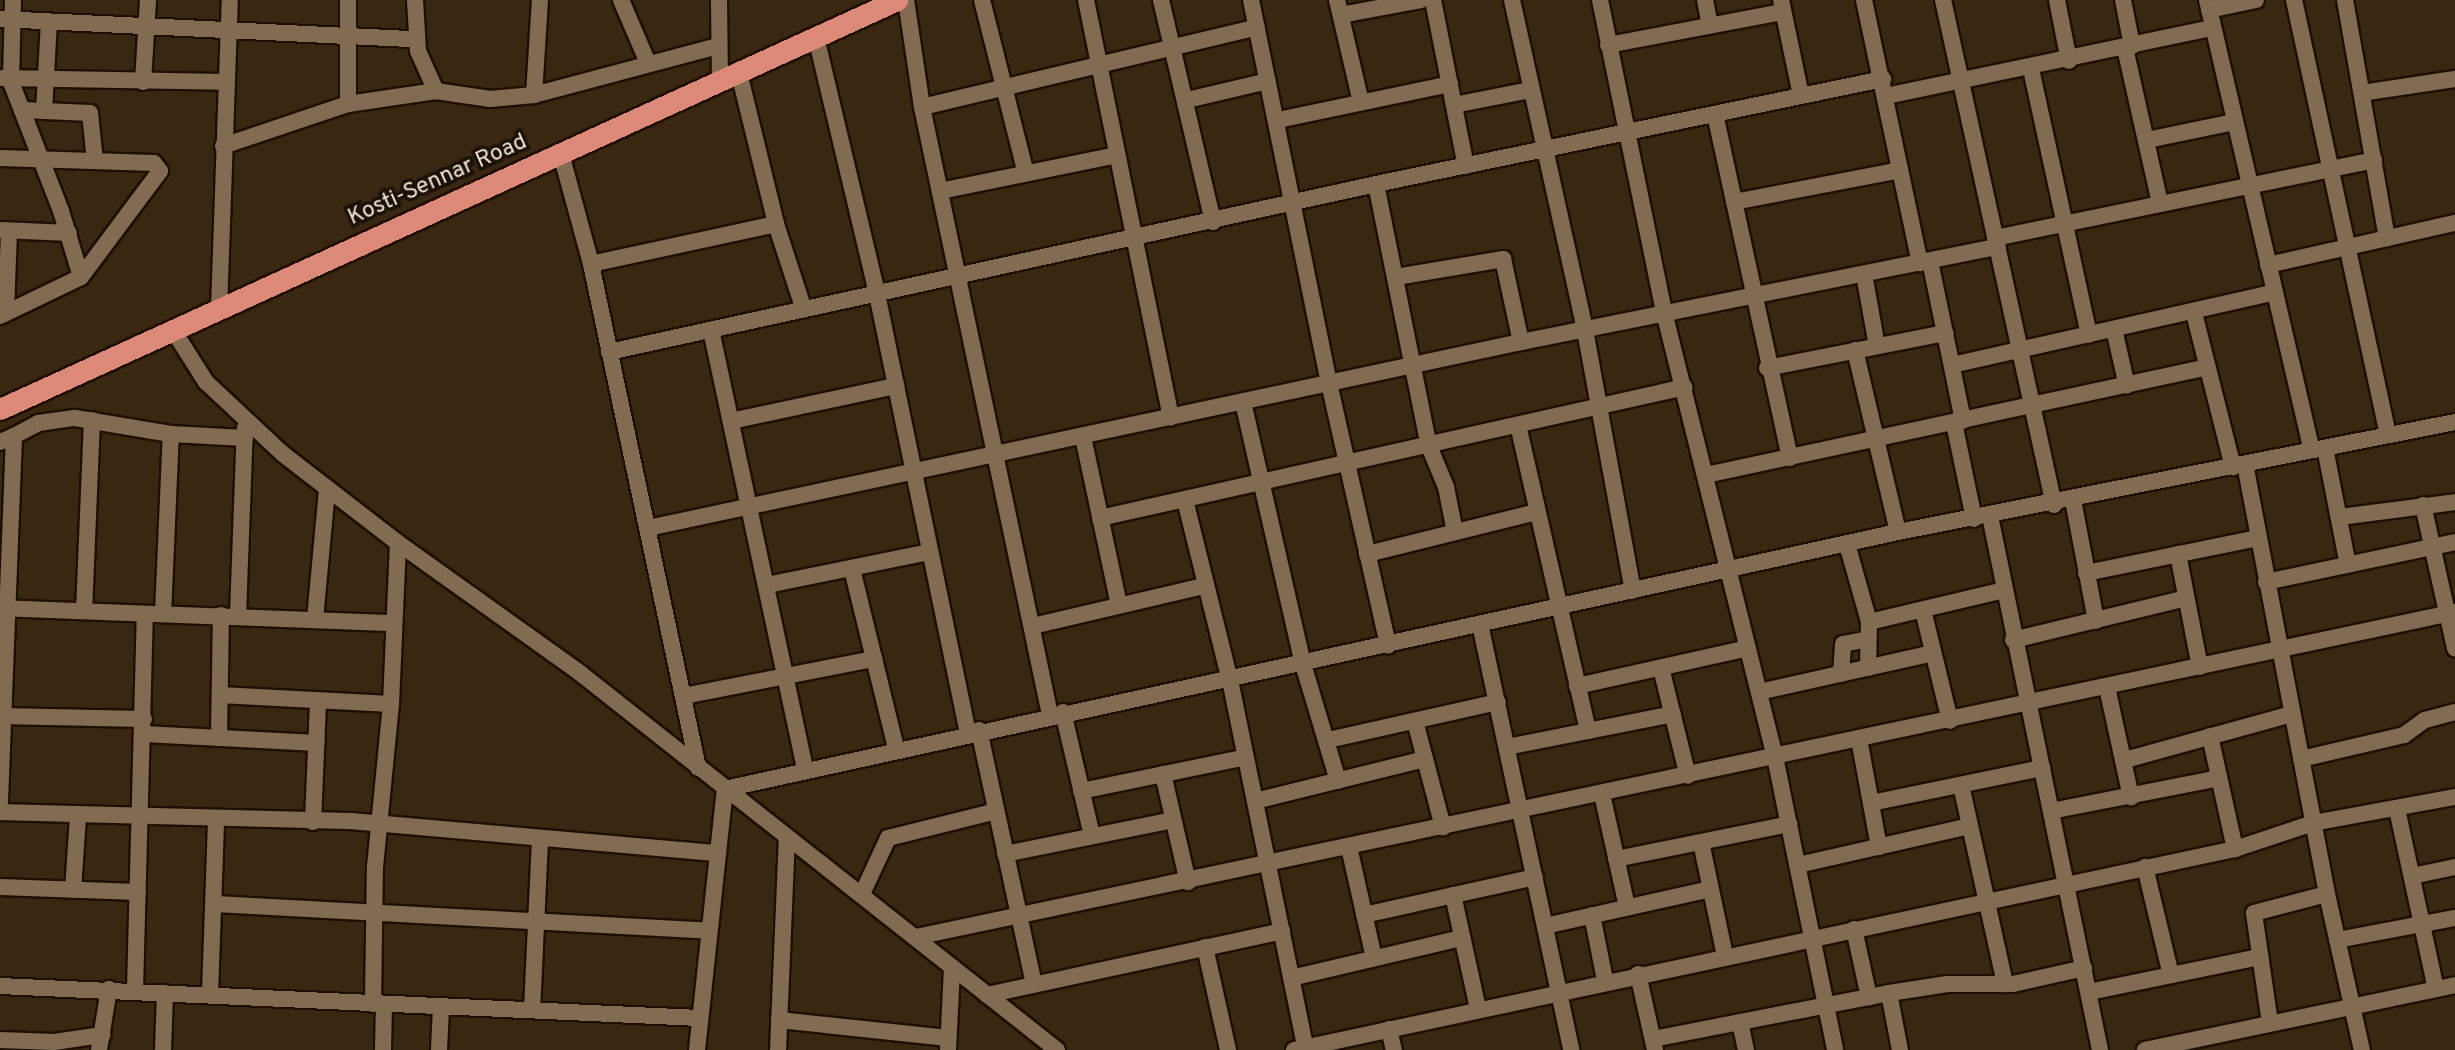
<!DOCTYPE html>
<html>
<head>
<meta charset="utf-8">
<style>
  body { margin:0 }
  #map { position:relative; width:2455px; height:1050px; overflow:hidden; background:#3a2711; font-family:Overpass,sans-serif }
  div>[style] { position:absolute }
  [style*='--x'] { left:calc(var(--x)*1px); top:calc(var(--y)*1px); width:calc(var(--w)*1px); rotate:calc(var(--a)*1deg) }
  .roads { filter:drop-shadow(2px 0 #200f00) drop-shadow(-2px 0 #200f00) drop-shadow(0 2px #200f00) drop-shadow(0 -2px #200f00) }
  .minor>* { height:16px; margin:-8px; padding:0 8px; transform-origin:8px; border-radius:8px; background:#816b53 }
  .highway>* { height:21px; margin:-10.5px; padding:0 10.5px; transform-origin:10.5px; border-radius:10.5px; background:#dc8978 }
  span { translate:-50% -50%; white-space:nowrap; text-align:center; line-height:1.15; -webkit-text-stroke:7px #1a1208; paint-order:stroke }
  .street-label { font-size:23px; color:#f0e3d6 }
</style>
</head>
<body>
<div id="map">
  <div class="roads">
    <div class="minor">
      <div style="--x:13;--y:0;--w:82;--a:91.4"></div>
      <div style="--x:11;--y:82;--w:138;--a:68.8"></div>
      <div style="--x:61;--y:211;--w:69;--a:73.1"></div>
      <div style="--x:415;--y:0;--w:51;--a:86.6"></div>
      <div style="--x:418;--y:51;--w:44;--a:65.8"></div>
      <div style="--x:621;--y:0;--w:69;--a:66.8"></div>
      <div style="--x:719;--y:0;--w:82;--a:89.3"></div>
      <div style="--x:906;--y:0;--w:108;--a:81.5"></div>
      <div style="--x:922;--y:107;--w:621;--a:78.11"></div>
      <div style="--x:982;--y:0;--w:179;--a:75.8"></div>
      <div style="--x:1086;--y:0;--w:426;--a:78.5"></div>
      <div style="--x:1161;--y:0;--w:228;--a:76.8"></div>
      <div style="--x:1251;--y:0;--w:391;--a:78.5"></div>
      <div style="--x:1329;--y:383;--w:269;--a:77.3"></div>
      <div style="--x:1337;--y:0;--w:105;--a:76.8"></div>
      <div style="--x:1433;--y:0;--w:169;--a:78.8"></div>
      <div style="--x:1512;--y:0;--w:338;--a:77.5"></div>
      <div style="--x:1585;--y:330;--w:265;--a:79.6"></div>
      <div style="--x:1600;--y:0;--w:323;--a:78.4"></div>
      <div style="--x:1665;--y:316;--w:455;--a:76"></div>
      <div style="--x:1775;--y:757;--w:299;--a:78.4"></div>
      <div style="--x:1705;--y:0;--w:26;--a:79"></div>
      <div style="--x:1781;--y:0;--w:98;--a:78.2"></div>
      <div style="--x:1864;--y:0;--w:269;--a:78"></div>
      <div style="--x:1943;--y:0;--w:517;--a:77.6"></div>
      <div style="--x:2057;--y:0;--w:62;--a:78.9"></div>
      <div style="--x:2123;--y:0;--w:47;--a:78.9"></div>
      <div style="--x:2207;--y:0;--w:462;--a:76.9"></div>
      <div style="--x:2294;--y:0;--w:444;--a:77.8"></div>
      <div style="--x:2345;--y:0;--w:242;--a:80"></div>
      <div style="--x:2209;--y:10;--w:48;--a:-12"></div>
      <div style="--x:1341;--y:15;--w:81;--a:-10.6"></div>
      <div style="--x:0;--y:19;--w:416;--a:2.8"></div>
      <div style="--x:816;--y:37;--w:264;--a:76.6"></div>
      <div style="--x:877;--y:294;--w:447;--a:78.3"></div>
      <div style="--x:1608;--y:45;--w:178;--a:-10.7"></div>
      <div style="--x:2125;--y:48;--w:159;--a:77.3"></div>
      <div style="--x:2031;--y:69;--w:272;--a:77.7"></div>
      <div style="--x:739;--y:73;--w:155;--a:76.2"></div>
      <div style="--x:776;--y:224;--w:90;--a:72"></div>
      <div style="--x:2;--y:78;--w:222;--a:1"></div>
      <div style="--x:143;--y:82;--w:82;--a:-86.5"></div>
      <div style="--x:2362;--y:93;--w:94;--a:-8.6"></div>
      <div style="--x:534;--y:95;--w:95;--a:-86.4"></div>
      <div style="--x:1886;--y:96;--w:333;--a:-11.8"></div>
      <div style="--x:1187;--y:100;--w:83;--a:-13.2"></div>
      <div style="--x:348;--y:104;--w:104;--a:-90"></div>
      <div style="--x:1454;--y:105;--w:77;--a:-11.2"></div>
      <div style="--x:922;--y:107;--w:344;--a:-13.4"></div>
      <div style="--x:22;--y:110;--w:68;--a:2.5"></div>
      <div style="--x:90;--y:113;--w:48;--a:84.1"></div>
      <div style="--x:44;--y:111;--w:89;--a:-86.8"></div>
      <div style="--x:1715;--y:114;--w:352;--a:77.7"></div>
      <div style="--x:1278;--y:120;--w:176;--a:-11.8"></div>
      <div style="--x:2147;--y:140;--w:89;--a:-11.7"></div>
      <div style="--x:223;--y:146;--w:132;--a:-18.6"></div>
      <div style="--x:348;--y:104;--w:89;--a:-8.4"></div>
      <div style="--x:436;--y:91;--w:55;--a:8.4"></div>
      <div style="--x:490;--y:99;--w:44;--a:-5.2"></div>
      <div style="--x:534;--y:95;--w:190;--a:-14.9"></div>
      <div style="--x:561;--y:154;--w:114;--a:74.7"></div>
      <div style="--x:591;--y:264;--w:515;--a:78.01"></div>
      <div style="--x:0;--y:158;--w:154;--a:1.9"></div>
      <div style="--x:154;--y:163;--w:10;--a:53"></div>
      <div style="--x:160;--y:171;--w:132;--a:126.7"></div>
      <div style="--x:81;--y:277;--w:90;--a:154.3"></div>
      <div style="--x:1376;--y:184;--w:267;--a:78.6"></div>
      <div style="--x:1429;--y:446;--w:44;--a:67.5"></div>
      <div style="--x:1446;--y:487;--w:46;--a:78.7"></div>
      <div style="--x:940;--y:191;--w:181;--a:-11.5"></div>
      <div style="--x:1734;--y:202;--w:169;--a:-10.9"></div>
      <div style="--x:2;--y:230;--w:67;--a:2.6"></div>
      <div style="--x:1995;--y:238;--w:387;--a:-11.6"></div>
      <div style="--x:1930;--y:261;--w:163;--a:78.3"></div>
      <div style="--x:591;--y:264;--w:189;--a:-12.2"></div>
      <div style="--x:2268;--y:265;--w:192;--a:-12.7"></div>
      <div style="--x:1864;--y:274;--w:73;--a:79.8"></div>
      <div style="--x:1396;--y:277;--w:109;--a:-9.5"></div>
      <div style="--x:1503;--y:259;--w:85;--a:77.8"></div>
      <div style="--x:219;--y:309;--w:309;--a:-88"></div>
      <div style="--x:6;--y:310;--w:79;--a:-87.8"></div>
      <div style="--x:2194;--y:313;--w:159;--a:75.8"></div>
      <div style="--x:2114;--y:329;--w:58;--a:77.2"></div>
      <div style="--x:173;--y:330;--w:62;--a:57.6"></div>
      <div style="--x:206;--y:382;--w:105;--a:43.1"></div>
      <div style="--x:283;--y:454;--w:145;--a:37.7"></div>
      <div style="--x:398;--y:543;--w:224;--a:35.5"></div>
      <div style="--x:580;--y:673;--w:608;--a:38.32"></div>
      <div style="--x:711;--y:330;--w:448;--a:77.9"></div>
      <div style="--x:1855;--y:350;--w:187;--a:76.7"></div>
      <div style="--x:609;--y:352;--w:785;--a:-12.35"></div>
      <div style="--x:1376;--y:184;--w:518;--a:-11.7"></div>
      <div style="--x:1952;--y:365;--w:331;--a:-12.7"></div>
      <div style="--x:1767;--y:368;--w:182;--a:-11.1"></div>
      <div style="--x:1243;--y:402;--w:269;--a:77.1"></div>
      <div style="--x:1303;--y:664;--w:122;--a:73.3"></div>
      <div style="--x:731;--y:421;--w:169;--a:-12"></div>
      <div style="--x:1954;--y:423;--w:98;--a:78.2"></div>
      <div style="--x:1518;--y:425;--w:314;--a:77.1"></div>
      <div style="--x:14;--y:436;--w:27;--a:-28"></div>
      <div style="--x:38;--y:423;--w:37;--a:-8"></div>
      <div style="--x:75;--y:418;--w:97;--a:9.5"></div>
      <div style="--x:171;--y:434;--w:74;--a:3.1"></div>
      <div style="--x:1083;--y:437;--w:172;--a:77.9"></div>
      <div style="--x:0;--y:442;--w:15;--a:-23"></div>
      <div style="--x:14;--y:436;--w:370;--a:92.2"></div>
      <div style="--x:2325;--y:448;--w:119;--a:78.9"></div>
      <div style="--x:2245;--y:464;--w:438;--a:79.2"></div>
      <div style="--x:2327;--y:894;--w:160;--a:77.4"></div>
      <div style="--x:1706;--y:475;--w:513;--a:-12.14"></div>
      <div style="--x:1185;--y:500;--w:186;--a:76"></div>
      <div style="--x:1230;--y:680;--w:378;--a:78.4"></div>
      <div style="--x:2073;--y:500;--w:123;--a:79.2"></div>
      <div style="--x:2423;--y:505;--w:147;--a:77.4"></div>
      <div style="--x:1990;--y:516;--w:545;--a:78.36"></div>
      <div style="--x:2340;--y:517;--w:116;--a:-7.4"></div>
      <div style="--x:1100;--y:518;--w:599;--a:-12.62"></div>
      <div style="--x:648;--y:528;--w:893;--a:-12.03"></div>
      <div style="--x:1521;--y:342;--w:486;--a:-11.3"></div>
      <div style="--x:1847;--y:544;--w:81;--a:74.2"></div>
      <div style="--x:1869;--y:622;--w:46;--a:91.2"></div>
      <div style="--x:1367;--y:554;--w:175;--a:-13.9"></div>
      <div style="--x:2178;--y:554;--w:115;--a:79"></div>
      <div style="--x:852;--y:569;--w:184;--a:76.2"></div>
      <div style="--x:2086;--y:573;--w:176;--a:-11.5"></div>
      <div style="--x:2266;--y:582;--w:193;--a:-11.9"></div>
      <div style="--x:767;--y:585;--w:165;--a:-11.5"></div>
      <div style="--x:0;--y:608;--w:393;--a:2.2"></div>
      <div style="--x:1923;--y:610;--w:114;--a:76.3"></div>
      <div style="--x:84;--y:611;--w:191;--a:-87.6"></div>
      <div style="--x:163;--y:614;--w:180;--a:-87.5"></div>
      <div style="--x:238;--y:615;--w:187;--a:-87.9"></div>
      <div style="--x:315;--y:619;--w:131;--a:-84.7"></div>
      <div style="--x:1869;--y:622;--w:139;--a:-13.3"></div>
      <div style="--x:1480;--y:624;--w:436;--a:77.9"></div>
      <div style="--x:1033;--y:626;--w:176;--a:-13.2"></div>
      <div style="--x:2013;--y:640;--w:178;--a:-13.6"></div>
      <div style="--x:1661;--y:668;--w:111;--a:76"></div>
      <div style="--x:1841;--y:674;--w:30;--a:-86"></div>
      <div style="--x:1843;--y:644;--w:25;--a:-11"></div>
      <div style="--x:1577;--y:686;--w:175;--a:-12.5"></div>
      <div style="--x:2107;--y:687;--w:113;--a:77.7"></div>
      <div style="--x:1759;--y:692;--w:178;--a:-12.6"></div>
      <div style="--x:220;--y:695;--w:171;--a:3"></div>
      <div style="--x:683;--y:696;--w:195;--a:-11"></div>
      <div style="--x:1063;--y:712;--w:127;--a:76.8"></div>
      <div style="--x:0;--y:716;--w:144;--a:1.2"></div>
      <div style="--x:1415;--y:721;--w:110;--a:75.2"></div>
      <div style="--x:979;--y:730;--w:260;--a:77.8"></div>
      <div style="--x:144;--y:734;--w:173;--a:3"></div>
      <div style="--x:2210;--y:736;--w:116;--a:77.5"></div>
      <div style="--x:219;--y:738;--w:123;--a:-89.1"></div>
      <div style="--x:1859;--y:739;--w:110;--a:79.5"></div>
      <div style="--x:1328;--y:740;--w:174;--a:-12.6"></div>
      <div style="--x:1507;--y:747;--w:169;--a:-11.2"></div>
      <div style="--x:2301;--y:759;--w:106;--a:-13.1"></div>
      <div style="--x:2404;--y:735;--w:26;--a:-36"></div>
      <div style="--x:2425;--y:720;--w:31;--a:-15"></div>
      <div style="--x:2125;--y:760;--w:173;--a:-15.4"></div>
      <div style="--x:1163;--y:774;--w:111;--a:77"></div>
      <div style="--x:1961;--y:785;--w:204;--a:77.5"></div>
      <div style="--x:1081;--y:791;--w:168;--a:-11.6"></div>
      <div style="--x:1602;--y:794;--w:116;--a:77.5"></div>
      <div style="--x:1255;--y:801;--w:175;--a:-13.9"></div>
      <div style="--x:1871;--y:803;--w:175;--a:-11.6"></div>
      <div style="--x:2397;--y:809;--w:184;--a:77.8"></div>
      <div style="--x:2051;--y:811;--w:171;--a:-11.1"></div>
      <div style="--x:0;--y:812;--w:350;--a:1.5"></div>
      <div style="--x:350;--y:821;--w:367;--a:5"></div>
      <div style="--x:313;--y:822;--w:121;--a:-87.6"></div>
      <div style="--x:1701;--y:842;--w:116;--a:78.1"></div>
      <div style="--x:1349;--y:847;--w:114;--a:77.3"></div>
      <div style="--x:1005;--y:854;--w:171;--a:-11.4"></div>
      <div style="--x:1616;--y:859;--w:177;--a:-11.4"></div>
      <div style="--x:1798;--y:865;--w:176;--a:-12.8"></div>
      <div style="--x:2145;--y:867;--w:111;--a:76.5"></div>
      <div style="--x:2412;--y:876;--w:44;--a:-11.8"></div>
      <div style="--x:0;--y:887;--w:138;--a:2.1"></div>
      <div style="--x:73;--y:890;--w:74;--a:-86.1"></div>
      <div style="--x:862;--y:894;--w:62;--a:-65.1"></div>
      <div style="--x:888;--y:838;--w:111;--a:-14"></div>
      <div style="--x:1453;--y:895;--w:117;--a:77.6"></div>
      <div style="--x:214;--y:904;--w:493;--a:3.1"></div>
      <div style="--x:1364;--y:915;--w:175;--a:-12.5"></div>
      <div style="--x:1592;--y:915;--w:66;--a:78.7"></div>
      <div style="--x:1545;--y:926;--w:169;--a:-12.6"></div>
      <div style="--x:1854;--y:929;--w:70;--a:77.6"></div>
      <div style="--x:916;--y:937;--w:1573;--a:-11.92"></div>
      <div style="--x:2337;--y:940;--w:120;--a:-10.6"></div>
      <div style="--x:1205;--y:947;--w:106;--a:77.4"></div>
      <div style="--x:1638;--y:974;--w:78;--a:77.4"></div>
      <div style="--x:1291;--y:978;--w:176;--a:-13.2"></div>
      <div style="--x:0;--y:986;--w:700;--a:2.62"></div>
      <div style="--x:135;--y:990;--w:376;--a:-88.5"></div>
      <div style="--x:2089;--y:992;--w:175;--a:-11.6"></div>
      <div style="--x:1889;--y:993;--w:58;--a:79.1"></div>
      <div style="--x:210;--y:994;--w:174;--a:-88"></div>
      <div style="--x:987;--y:995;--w:302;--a:-12.2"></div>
      <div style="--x:373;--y:1004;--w:137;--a:-89.2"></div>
      <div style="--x:375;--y:867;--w:164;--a:-84.4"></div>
      <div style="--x:391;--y:704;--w:161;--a:-87.5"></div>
      <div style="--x:532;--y:1010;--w:172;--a:-87.3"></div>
      <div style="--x:779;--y:1020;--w:170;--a:6.1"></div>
      <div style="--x:1740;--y:1022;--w:29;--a:78"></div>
      <div style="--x:2270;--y:1023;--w:111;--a:-98.3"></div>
      <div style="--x:2254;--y:913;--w:75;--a:-14.6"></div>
      <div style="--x:1389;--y:1029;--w:22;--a:77"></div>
      <div style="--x:1653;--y:1039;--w:240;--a:-11"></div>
      <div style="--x:1889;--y:993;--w:59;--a:-8.8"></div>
      <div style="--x:1947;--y:984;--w:66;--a:0"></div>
      <div style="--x:2013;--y:984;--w:73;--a:-12.7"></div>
      <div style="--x:0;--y:1040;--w:54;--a:2.1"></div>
      <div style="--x:54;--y:1042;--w:49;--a:-8.3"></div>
      <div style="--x:99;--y:1050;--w:62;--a:-80.7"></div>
      <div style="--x:163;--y:1050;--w:57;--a:-88"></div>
      <div style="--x:383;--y:1050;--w:46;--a:-88.8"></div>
      <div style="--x:439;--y:1050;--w:43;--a:-87.3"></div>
      <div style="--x:697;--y:1050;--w:262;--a:-83.9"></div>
      <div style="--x:725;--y:789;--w:1201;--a:-12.36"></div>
      <div style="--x:1898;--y:532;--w:568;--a:-11.17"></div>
      <div style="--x:778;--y:1050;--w:213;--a:-87.6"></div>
      <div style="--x:948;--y:1050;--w:83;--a:-87.2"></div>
      <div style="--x:1294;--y:1050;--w:962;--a:-12.06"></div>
      <div style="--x:2235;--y:849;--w:82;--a:-18.4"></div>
      <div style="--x:2313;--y:823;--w:144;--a:-10.4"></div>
      <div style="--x:2145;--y:1050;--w:317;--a:-11.8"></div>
    </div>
    <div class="highway">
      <div style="--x:0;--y:409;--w:986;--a:-24.51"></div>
    </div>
  </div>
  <div class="street-label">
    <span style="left:438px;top:181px;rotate:-24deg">Kosti-Sennar Road</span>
  </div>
</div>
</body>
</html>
